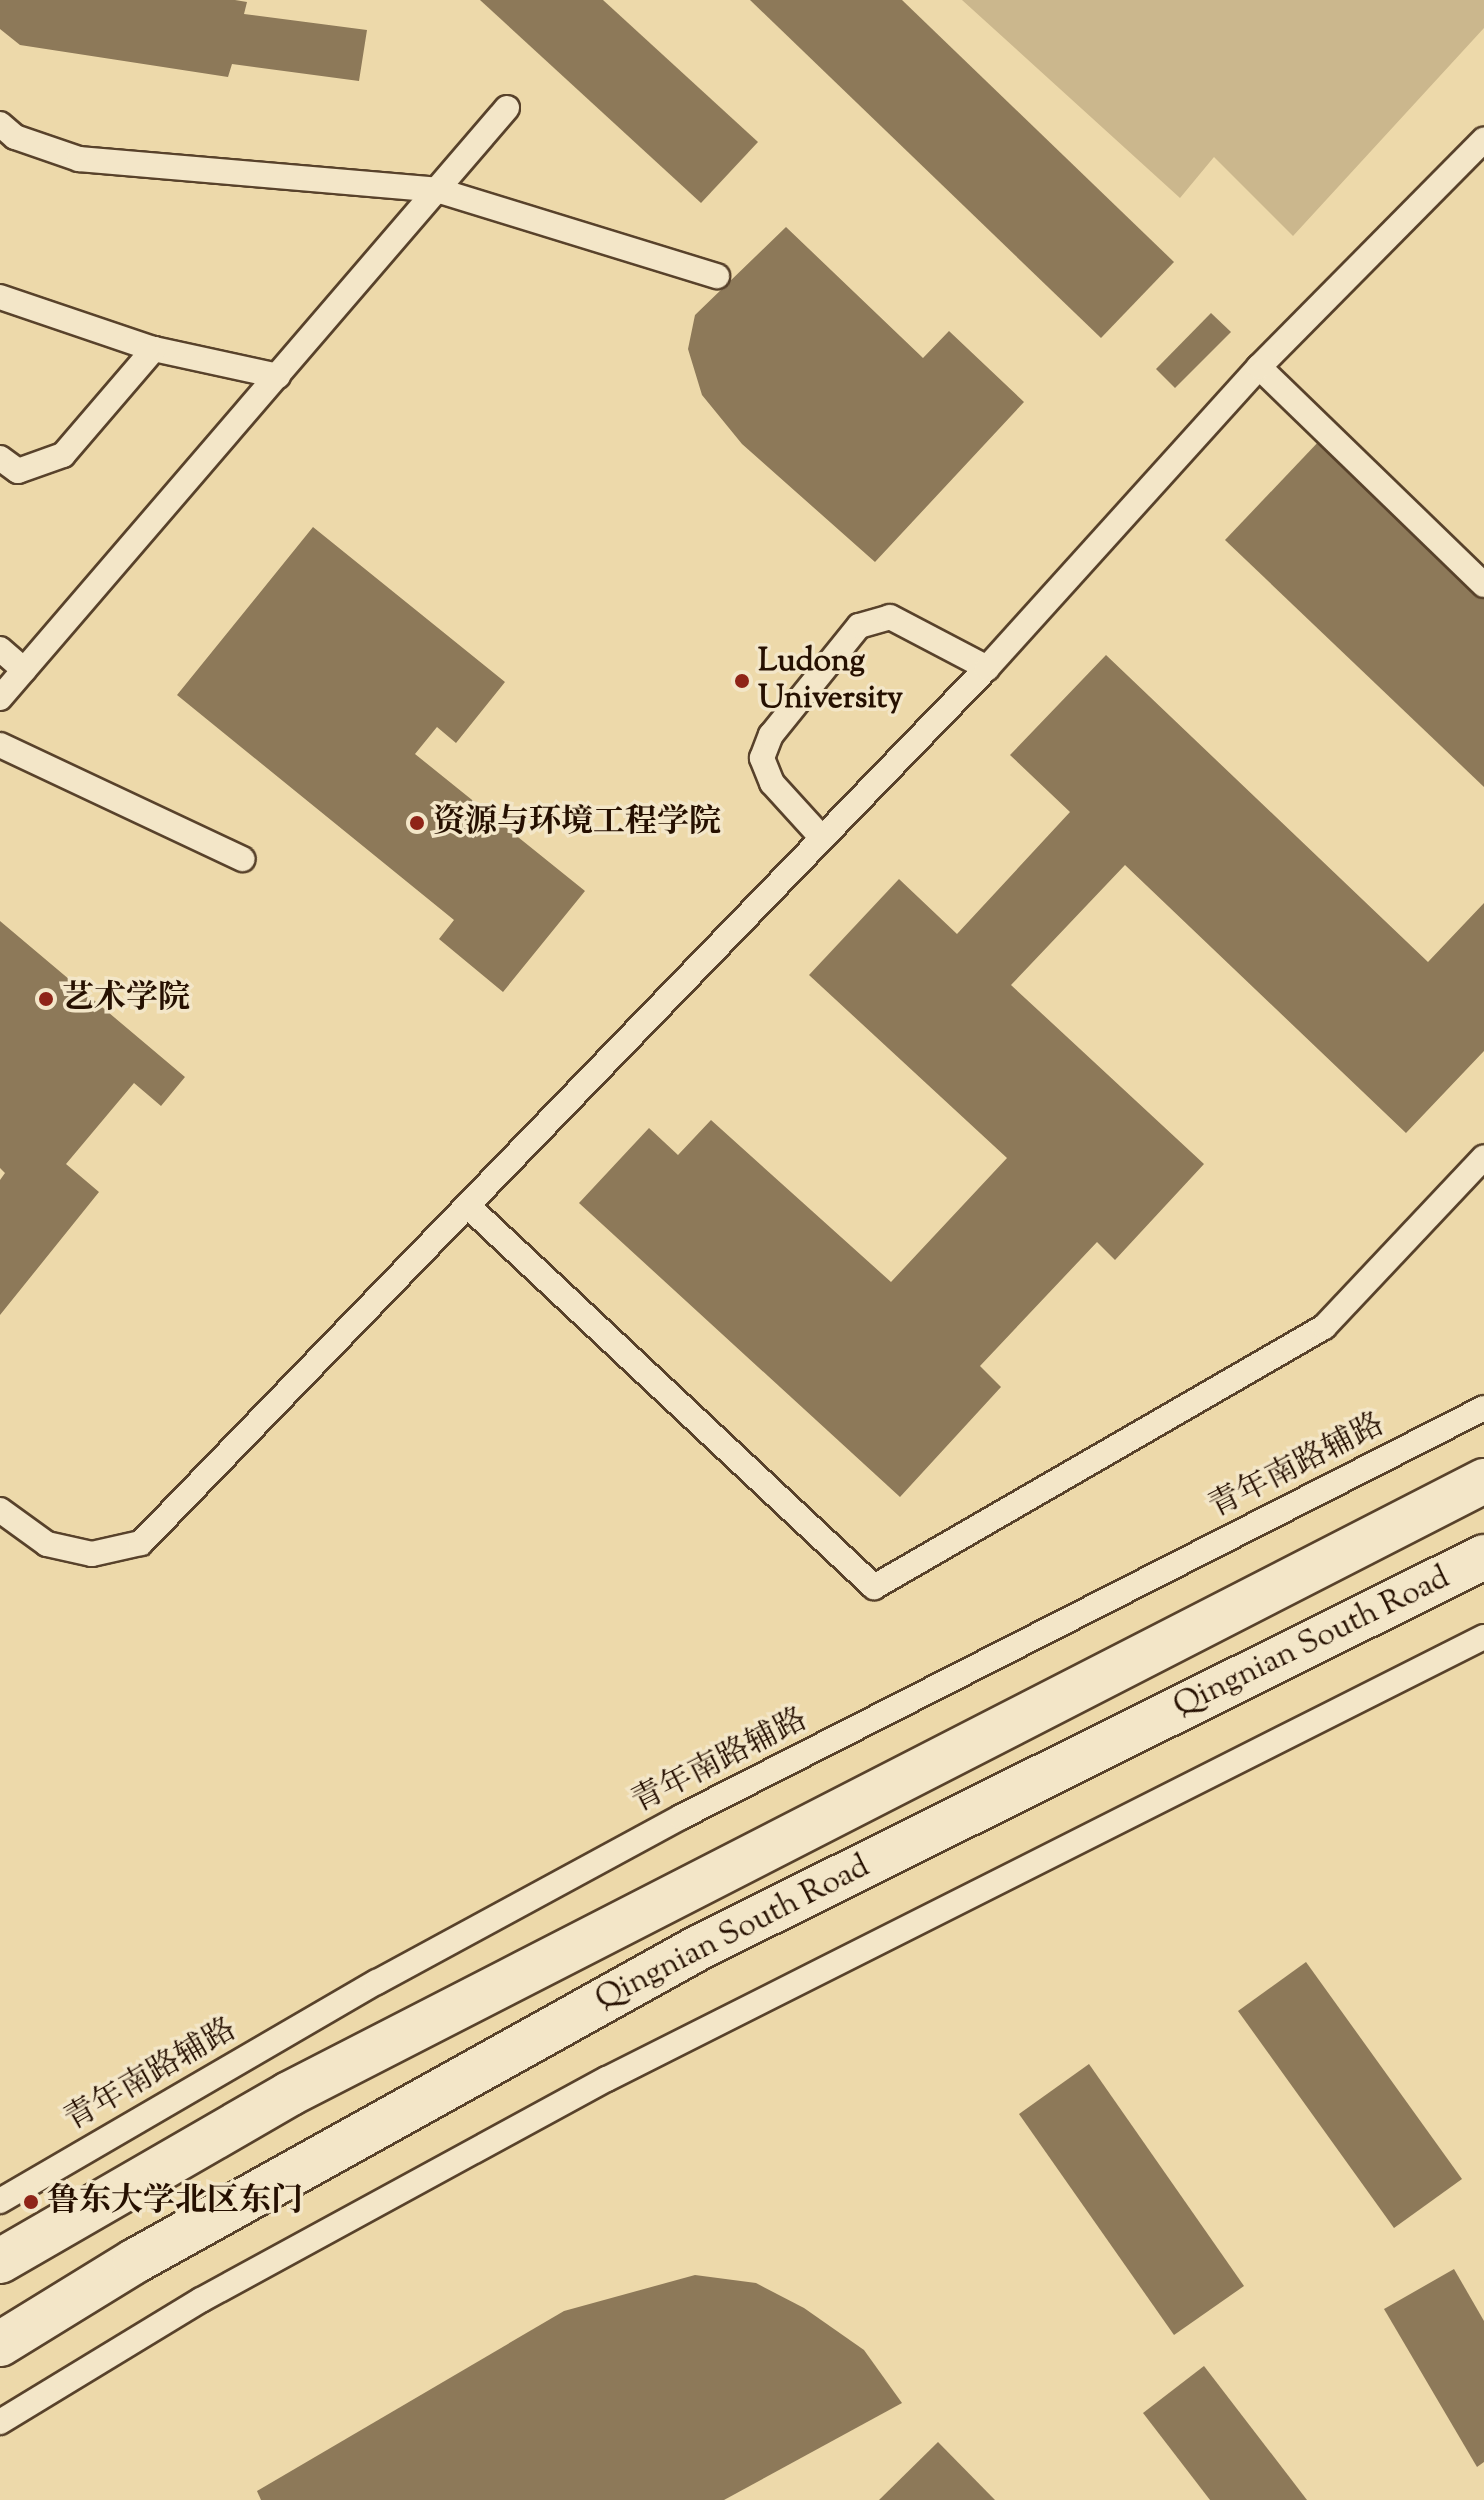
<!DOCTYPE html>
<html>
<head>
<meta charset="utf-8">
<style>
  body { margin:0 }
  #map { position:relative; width:1484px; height:2500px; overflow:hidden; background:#edd9aa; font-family:"Sorts Mill Goudy","Noto Serif SC",serif }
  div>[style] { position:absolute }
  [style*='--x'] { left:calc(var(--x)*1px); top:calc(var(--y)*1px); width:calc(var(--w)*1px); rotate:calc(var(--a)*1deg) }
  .green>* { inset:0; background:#cbb78d }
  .building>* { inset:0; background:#8d7959 }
  .roads { filter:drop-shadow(2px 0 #58422b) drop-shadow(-2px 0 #58422b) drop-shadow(0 2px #58422b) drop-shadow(0 -2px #58422b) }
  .lane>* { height:24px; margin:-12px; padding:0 12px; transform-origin:12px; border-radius:12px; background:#f3e6c8 }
  .secondary>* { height:44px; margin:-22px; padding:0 22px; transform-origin:22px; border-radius:22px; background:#f3e6c8 }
  .dots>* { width:22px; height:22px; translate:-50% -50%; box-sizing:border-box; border:4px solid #f3e6c8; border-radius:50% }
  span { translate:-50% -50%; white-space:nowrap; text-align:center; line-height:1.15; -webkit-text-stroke:7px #f3e6c8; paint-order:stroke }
  .poi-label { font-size:32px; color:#261001; font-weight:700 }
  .left { translate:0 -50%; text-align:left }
  .street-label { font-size:32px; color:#261001 }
</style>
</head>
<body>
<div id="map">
  <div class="green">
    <div style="clip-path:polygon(962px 0,1484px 0,1484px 28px,1293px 236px,1214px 157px,1180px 198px)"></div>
  </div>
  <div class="building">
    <div style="clip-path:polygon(0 0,235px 0,247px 2px,244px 14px,367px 30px,359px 81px,232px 64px,228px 77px,20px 45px,0 29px)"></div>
    <div style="clip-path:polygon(480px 0,603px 0,758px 142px,701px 203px)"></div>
    <div style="clip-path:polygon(750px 0,902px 0,1174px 262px,1101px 338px)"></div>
    <div style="clip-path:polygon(786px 227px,923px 358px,949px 331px,1024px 402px,875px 562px,742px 444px,702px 395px,688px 349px,695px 315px)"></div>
    <div style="clip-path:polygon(1211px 313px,1231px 332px,1175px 388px,1156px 369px)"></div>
    <div style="clip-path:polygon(1321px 439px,1484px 595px,1484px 787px,1225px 540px)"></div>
    <div style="clip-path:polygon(313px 527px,505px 682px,456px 743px,437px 727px,415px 754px,585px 891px,503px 992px,439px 939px,454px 920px,177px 695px)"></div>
    <div style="clip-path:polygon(1106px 655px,1428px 962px,1484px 903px,1484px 1051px,1406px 1133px,1125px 865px,1011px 985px,1204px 1164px,1115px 1260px,1097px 1242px,980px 1366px,1001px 1387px,900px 1497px,579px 1203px,649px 1128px,678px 1155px,711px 1120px,891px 1282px,1007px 1158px,809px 975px,899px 879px,957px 934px,1070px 812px,1010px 755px)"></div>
    <div style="clip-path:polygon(0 921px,185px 1077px,161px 1106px,134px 1083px,66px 1164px,99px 1192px,0 1315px,0 1180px,5px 1173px,0 1168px)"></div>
    <div style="clip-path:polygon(1306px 1962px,1462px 2179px,1394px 2228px,1238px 2011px)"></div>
    <div style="clip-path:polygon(1089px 2064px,1244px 2286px,1174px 2335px,1019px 2114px)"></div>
    <div style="clip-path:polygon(1454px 2269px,1484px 2321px,1484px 2462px,1477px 2467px,1384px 2309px)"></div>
    <div style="clip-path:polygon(695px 2275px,756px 2283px,804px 2308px,864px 2350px,902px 2403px,724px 2500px,261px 2500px,257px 2491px,564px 2311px)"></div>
    <div style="clip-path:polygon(1204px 2366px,1307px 2500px,1210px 2500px,1143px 2413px)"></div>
    <div style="clip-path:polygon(938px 2442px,995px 2500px,879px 2500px)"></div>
  </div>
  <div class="roads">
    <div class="lane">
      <div style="--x:0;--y:124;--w:20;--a:41"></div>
      <div style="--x:15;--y:137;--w:68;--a:19"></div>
      <div style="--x:79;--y:159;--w:359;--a:4.9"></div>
      <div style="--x:437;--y:190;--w:293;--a:17.1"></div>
      <div style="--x:0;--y:297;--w:163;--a:18.7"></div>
      <div style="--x:154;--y:349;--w:127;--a:12.3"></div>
      <div style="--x:1259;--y:367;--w:313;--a:44.1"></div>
      <div style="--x:0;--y:458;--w:22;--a:36"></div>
      <div style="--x:18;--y:471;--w:48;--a:-19.6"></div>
      <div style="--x:63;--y:455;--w:140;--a:-49.4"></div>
      <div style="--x:0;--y:649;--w:32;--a:41"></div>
      <div style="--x:0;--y:698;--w:778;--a:-49.33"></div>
      <div style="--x:0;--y:745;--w:268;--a:25.2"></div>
      <div style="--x:822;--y:838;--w:74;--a:-132.3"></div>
      <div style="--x:772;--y:783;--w:27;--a:-112"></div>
      <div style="--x:762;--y:758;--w:25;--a:-69"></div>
      <div style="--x:771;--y:735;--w:140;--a:-51.1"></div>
      <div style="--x:859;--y:626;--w:32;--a:-16"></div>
      <div style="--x:890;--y:617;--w:110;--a:27.7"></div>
      <div style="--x:468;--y:1206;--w:557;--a:43.18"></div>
      <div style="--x:874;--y:1587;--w:520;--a:-30.02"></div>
      <div style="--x:1324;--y:1327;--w:233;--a:-46.7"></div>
      <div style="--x:0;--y:1510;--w:58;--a:35.9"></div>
      <div style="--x:47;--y:1544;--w:46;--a:12.5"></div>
      <div style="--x:92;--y:1554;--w:50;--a:-12.7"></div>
      <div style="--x:141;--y:1543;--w:1217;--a:-45.97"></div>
      <div style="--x:987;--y:668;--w:406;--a:-47.9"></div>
      <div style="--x:1259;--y:367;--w:320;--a:-45.3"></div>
      <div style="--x:0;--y:2201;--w:436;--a:-30.2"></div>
      <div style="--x:377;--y:1982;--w:346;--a:-28.5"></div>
      <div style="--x:681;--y:1817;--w:901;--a:-26.99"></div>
      <div style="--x:0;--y:2422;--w:235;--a:-31.3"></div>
      <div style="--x:201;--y:2300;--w:462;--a:-28.6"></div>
      <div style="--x:607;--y:2079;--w:982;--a:-26.75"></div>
    </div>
    <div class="secondary">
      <div style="--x:0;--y:2261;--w:334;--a:-30"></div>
      <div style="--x:289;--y:2094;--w:1343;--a:-27.16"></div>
      <div style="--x:0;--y:2344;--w:158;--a:-31.6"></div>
      <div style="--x:135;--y:2261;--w:644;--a:-29.07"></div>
      <div style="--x:698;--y:1948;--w:878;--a:-26.45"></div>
    </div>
  </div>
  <div class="dots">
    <div style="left:742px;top:681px;background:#8f2418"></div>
    <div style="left:417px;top:823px;background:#8f2418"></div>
    <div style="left:46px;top:999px;background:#8f2418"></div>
    <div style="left:31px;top:2202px;background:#8f2418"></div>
  </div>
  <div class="poi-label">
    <span class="left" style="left:758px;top:681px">Ludong<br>University</span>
    <span class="left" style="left:433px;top:823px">资源与环境工程学院</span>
    <span class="left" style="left:62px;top:999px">艺术学院</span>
    <span class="left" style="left:47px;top:2202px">鲁东大学北区东门</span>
  </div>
  <div class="street-label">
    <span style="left:1297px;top:1467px;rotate:-27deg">青年南路辅路</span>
    <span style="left:1312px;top:1643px;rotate:-26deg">Qingnian South Road</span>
    <span style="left:720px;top:1762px;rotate:-27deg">青年南路辅路</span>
    <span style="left:733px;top:1934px;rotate:-27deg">Qingnian South Road</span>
    <span style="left:151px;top:2076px;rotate:-30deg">青年南路辅路</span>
  </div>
</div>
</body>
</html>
